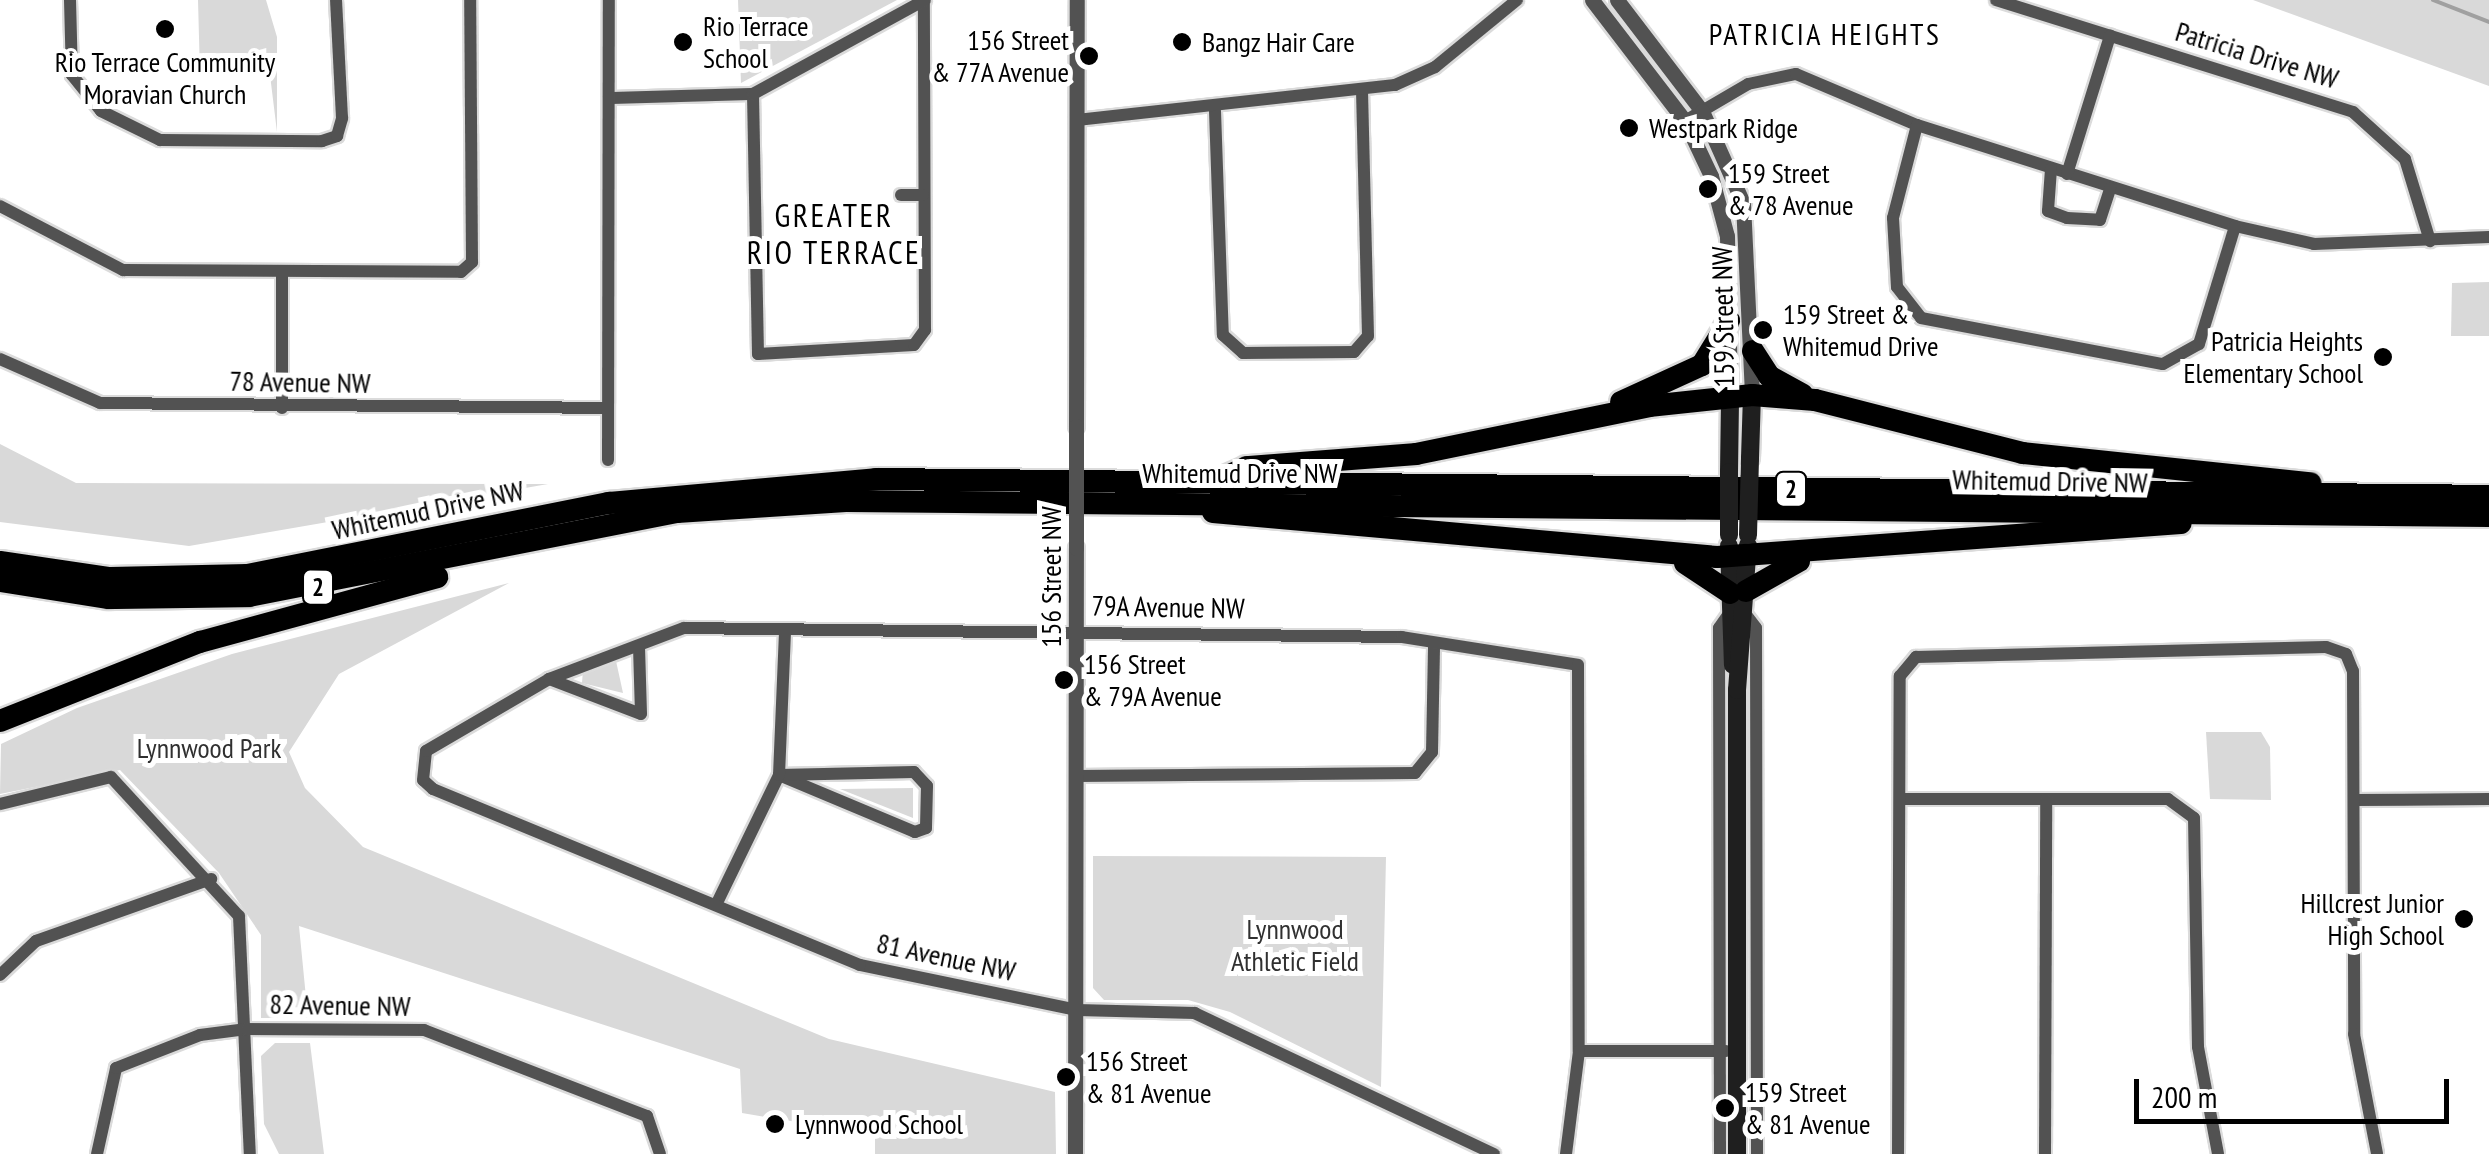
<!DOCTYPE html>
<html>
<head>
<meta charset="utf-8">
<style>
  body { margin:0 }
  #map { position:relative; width:2489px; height:1154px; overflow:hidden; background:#fff; font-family:"PT Sans Narrow",sans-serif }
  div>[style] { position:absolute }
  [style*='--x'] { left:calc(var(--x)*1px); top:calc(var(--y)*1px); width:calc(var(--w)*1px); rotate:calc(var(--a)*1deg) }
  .green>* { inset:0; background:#d9d9d9 }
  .stream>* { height:4px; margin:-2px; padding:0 2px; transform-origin:2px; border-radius:2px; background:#a0a0a0 }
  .roads { filter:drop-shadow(2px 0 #dbdbdb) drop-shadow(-2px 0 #dbdbdb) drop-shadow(0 2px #dbdbdb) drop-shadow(0 -2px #dbdbdb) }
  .minor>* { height:12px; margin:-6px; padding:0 6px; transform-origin:6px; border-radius:6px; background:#525252 }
  .tertiary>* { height:15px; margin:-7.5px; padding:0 7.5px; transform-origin:7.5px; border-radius:7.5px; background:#525252 }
  .secondary>* { height:18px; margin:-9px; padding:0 9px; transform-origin:9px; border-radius:9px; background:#1f1f1f }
  .motorway>* { height:22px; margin:-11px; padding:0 11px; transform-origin:11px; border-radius:11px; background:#000 }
  .tertiary-bridge>* { height:15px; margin:-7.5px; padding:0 7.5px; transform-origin:7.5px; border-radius:7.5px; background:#525252 }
  .secondary-bridge>* { height:18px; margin:-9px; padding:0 9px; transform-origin:9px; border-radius:9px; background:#1f1f1f }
  .dots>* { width:28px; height:28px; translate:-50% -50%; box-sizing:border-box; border:5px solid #fff; border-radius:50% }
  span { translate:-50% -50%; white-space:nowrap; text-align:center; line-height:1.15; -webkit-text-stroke:10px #fff; paint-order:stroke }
  .shield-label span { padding:2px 8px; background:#fff; border:2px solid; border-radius:8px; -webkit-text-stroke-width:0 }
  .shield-label { font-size:25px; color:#000; font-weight:700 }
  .poi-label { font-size:28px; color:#000 }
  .left { translate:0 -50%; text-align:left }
  .right { translate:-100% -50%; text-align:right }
  .street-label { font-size:28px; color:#000 }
  .park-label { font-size:28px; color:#303030 }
  .neighbourhood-label { font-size:30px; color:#000; letter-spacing:2.5px }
  .quarter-label { font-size:32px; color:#000; letter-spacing:2.5px }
  .scale { position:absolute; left:2134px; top:1079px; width:315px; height:45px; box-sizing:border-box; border:5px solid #000; border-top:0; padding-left:12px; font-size:30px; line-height:35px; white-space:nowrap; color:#000; -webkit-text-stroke:8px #fff; paint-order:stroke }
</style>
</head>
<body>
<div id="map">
  <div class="green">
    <div style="clip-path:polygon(198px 0,266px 0,277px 37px,277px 132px,270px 75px,200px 75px)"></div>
    <div style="clip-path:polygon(738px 0,897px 0,741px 83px)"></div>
    <div style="clip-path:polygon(2253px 0,2489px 0,2489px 86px)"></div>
    <div style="clip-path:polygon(2489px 282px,2489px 336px,2451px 336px,2452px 283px)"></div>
    <div style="clip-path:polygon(0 444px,76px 483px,548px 484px,189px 546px,0 522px)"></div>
    <div style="clip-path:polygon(509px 583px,339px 674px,289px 752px,305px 788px,363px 847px,829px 1039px,1055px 1092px,1056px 1154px,875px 1154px,875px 1135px,742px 1113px,740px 1069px,299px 926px,308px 1018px,261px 1018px,261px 935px,219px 873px,120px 770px,0 794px,1px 744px,77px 708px,232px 654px)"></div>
    <div style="clip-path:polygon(616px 661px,623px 693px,582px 683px,583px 670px)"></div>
    <div style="clip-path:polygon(2206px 732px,2261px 732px,2270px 747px,2271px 800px,2210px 799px)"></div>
    <div style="clip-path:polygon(913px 788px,913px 818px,840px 789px)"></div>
    <div style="clip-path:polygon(1093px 856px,1386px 857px,1381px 1087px,1230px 1012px,1188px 1000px,1104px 1000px,1093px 988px)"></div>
    <div style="clip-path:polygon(275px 1043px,310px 1043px,324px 1154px,279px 1154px,264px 1124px,261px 1056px)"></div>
  </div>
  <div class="stream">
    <div style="--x:2433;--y:0;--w:60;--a:21.4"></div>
  </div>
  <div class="roads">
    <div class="minor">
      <div style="--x:70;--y:0;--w:75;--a:88.5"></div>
      <div style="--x:72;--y:75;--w:46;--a:51.1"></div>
      <div style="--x:101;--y:111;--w:66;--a:26.2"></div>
      <div style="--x:160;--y:140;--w:162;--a:0.4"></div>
      <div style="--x:322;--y:141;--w:16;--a:-18"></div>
      <div style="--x:337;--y:136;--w:19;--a:-74"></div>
      <div style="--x:342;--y:118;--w:118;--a:-92.9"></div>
      <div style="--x:1996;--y:0;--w:374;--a:17.4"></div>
      <div style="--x:2353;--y:112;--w:70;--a:42.1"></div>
      <div style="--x:2405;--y:159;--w:86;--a:73"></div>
      <div style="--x:753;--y:94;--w:260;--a:88.9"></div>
      <div style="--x:758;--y:354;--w:156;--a:-3.3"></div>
      <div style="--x:914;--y:345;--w:19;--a:-54"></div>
      <div style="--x:925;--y:330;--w:329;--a:-90.2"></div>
      <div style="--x:609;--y:98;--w:144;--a:-1.6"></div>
      <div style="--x:753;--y:94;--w:196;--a:-28.7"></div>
      <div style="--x:1215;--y:111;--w:224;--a:88"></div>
      <div style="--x:1223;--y:335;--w:27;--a:42"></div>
      <div style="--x:1243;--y:353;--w:111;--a:-0.5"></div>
      <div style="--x:1354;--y:352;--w:21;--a:-49"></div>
      <div style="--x:1368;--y:336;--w:245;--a:-91.4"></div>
      <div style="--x:1077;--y:120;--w:320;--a:-6.3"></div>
      <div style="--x:1395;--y:85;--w:44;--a:-24.2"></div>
      <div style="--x:1435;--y:67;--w:106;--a:-39.3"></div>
      <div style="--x:1685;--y:121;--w:73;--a:-30.4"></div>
      <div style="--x:1748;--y:84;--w:49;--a:-11.8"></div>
      <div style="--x:1796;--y:74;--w:131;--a:22.9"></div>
      <div style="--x:1917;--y:125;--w:334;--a:17.6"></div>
      <div style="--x:2235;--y:226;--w:81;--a:12.8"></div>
      <div style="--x:2314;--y:244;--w:175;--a:-2.3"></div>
      <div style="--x:1917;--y:125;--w:96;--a:104.5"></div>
      <div style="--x:1893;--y:218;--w:69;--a:86.7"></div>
      <div style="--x:1897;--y:287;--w:39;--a:52"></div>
      <div style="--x:1921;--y:318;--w:246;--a:10.8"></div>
      <div style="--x:2163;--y:364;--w:41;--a:-29.1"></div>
      <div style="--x:2199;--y:344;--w:123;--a:-73"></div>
      <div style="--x:2051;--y:169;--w:42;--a:94.1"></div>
      <div style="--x:2048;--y:211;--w:20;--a:20"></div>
      <div style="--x:2067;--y:218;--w:33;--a:3"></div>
      <div style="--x:2100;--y:220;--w:33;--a:-72"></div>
      <div style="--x:2067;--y:174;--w:145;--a:-72.7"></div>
      <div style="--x:901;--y:195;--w:22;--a:0"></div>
      <div style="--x:0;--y:206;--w:139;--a:27.5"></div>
      <div style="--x:123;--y:270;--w:338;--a:0.3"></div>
      <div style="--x:461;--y:272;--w:15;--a:-42"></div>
      <div style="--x:472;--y:262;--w:262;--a:-90.4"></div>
      <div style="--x:282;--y:272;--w:136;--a:90"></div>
      <div style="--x:0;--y:359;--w:109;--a:23.7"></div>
      <div style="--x:100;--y:403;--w:508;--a:0.56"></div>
      <div style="--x:608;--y:460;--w:460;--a:-89.9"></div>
      <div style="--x:1744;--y:612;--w:20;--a:53"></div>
      <div style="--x:1756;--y:628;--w:526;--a:89.89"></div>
      <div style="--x:549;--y:679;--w:98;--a:20.8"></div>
      <div style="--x:641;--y:714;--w:67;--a:-91.7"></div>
      <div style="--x:914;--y:772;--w:19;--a:47"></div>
      <div style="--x:927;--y:786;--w:42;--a:91.4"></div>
      <div style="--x:926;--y:828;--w:12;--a:160"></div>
      <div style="--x:915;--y:832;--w:147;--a:-157.3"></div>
      <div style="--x:779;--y:775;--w:135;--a:-1.3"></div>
      <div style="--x:1077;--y:776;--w:338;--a:-0.5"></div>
      <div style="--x:1415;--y:773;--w:27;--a:-51"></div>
      <div style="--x:1432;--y:752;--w:108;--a:-88.9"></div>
      <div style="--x:1900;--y:799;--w:268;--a:0"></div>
      <div style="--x:2168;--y:799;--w:32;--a:36"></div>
      <div style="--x:2194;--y:818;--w:229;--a:89"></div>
      <div style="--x:2198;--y:1047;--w:109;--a:79.4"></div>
      <div style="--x:2354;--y:800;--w:135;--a:-0.4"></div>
      <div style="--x:0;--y:804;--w:114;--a:-13.7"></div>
      <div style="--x:111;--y:777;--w:189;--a:47.4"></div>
      <div style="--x:239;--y:916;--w:238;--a:87.4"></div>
      <div style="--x:716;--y:905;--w:144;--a:-64.1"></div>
      <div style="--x:779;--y:775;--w:144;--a:-87.6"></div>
      <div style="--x:0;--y:975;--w:50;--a:-43.4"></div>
      <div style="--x:36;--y:941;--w:186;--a:-19.5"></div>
      <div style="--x:1579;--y:1051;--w:147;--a:0"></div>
      <div style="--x:97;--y:1154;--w:88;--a:-77.5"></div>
      <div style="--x:116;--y:1068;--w:90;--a:-21.4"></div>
      <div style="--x:200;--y:1035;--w:47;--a:-7.3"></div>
      <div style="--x:247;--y:1029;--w:177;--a:0.3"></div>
      <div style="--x:424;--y:1030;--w:239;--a:21.1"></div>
      <div style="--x:647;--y:1116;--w:40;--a:71.1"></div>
      <div style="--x:1494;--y:1154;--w:331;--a:-154.8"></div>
      <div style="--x:1195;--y:1013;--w:118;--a:-178.5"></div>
      <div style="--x:1077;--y:1010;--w:222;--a:-168.3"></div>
      <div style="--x:860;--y:965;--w:462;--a:-157.6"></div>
      <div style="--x:433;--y:789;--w:13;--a:-138"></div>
      <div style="--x:423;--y:780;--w:29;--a:-84"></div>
      <div style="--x:426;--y:751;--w:143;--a:-30.3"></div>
      <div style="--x:549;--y:679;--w:144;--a:-20.7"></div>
      <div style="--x:684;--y:628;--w:718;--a:0.72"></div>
      <div style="--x:1402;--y:637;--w:178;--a:9"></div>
      <div style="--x:1578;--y:665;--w:386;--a:89.9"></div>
      <div style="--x:1579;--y:1051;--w:104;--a:97.2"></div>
      <div style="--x:1720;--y:1154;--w:526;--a:-90.11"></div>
      <div style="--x:1719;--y:628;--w:21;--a:-55"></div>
      <div style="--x:1898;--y:1154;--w:478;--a:-89.8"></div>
      <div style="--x:1900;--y:676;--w:25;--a:-50"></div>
      <div style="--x:1916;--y:657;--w:410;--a:-1.4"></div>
      <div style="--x:2326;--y:647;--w:21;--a:19"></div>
      <div style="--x:2346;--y:654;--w:18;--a:68"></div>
      <div style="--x:2353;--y:671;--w:363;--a:89.8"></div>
      <div style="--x:2354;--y:1034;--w:122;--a:79.1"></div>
      <div style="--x:2045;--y:1154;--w:354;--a:-89.8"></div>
    </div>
    <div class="tertiary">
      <div style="--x:1592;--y:0;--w:153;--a:52.5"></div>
      <div style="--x:1685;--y:121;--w:61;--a:64.7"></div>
      <div style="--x:1711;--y:176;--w:62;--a:75.1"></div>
      <div style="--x:1727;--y:236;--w:160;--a:88.9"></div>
      <div style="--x:1617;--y:0;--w:140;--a:52.6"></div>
      <div style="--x:1702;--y:111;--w:101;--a:66"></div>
      <div style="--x:1743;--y:203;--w:192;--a:87.3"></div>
      <div style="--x:1076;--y:426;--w:426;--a:-89.9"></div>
      <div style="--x:1075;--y:1154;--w:606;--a:-89.91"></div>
    </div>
    <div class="secondary">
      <div style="--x:1750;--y:458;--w:63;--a:-88.2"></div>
      <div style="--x:1729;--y:472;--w:76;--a:-89.2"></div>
      <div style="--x:1729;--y:546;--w:119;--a:88.1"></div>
      <div style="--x:1737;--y:1154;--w:464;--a:-90"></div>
      <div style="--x:1737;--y:690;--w:145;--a:-85.7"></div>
    </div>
    <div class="motorway">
      <div style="--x:1753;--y:351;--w:30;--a:57"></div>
      <div style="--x:1769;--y:376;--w:38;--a:29"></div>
      <div style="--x:1621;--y:402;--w:89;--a:-24.6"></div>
      <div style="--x:1702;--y:365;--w:52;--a:-58.5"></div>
      <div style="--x:1225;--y:477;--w:24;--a:-24"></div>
      <div style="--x:1247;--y:467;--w:169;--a:-4.4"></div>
      <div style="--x:1416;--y:454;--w:238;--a:-11.6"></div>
      <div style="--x:1649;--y:406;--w:104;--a:-6.1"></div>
      <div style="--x:1752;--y:395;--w:63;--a:4.5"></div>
      <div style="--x:1815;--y:400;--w:215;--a:14.3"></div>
      <div style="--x:2023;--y:453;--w:289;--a:6"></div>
      <div style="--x:1213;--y:512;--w:506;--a:5.1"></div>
      <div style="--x:1717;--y:557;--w:465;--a:-4.2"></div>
      <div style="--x:0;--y:562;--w:111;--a:8.3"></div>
      <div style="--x:110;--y:578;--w:138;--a:-1.2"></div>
      <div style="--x:248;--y:575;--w:368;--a:-11.3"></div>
      <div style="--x:609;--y:503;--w:268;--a:-5.1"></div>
      <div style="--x:876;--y:479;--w:1613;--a:0.6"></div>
      <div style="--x:1685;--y:563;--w:54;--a:33.7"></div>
      <div style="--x:0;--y:581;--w:110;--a:8.9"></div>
      <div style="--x:109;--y:598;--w:140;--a:-0.8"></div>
      <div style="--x:249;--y:596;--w:436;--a:-11.1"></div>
      <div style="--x:677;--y:512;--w:169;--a:-3.7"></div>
      <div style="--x:846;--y:501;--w:1643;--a:0.52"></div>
      <div style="--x:1746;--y:591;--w:61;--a:-29.5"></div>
      <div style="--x:0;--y:721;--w:215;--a:-21.6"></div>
      <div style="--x:200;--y:642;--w:246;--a:-15.3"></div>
    </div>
  </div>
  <div class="tertiary-bridge">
    <div style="--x:1076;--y:426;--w:122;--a:90"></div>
  </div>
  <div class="secondary-bridge">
    <div style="--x:1729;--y:472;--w:63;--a:90"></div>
    <div style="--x:1748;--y:535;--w:77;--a:-88.5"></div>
  </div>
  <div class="dots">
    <div style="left:165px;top:29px;background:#000"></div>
    <div style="left:683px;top:42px;background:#000"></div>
    <div style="left:1182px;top:42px;background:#000"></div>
    <div style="left:1089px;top:56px;background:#000"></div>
    <div style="left:1629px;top:128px;background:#000"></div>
    <div style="left:1708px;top:189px;background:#000"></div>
    <div style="left:1763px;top:330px;background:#000"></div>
    <div style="left:2383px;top:357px;background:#000"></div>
    <div style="left:1064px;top:680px;background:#000"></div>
    <div style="left:2464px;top:919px;background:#000"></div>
    <div style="left:1066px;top:1077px;background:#000"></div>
    <div style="left:1725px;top:1108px;background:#000"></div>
    <div style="left:775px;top:1124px;background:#000"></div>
  </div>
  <div class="shield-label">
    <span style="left:1791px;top:489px">2</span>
    <span style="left:318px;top:587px">2</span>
  </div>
  <div class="poi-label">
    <span class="left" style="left:703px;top:42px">Rio Terrace<br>School</span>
    <span class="right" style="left:1069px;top:56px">156 Street<br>&amp; 77A Avenue</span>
    <span class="left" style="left:1202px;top:42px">Bangz Hair Care</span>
    <span style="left:165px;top:78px">Rio Terrace Community<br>Moravian Church</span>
    <span class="left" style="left:1649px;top:128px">Westpark Ridge</span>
    <span class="left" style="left:1728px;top:189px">159 Street<br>&amp; 78 Avenue</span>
    <span class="left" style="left:1783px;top:330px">159 Street &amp;<br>Whitemud Drive</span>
    <span class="right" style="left:2363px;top:357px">Patricia Heights<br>Elementary School</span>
    <span class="left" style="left:1084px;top:680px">156 Street<br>&amp; 79A Avenue</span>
    <span class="right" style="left:2444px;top:919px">Hillcrest Junior<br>High School</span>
    <span class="left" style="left:1086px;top:1077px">156 Street<br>&amp; 81 Avenue</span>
    <span class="left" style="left:1745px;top:1108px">159 Street<br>&amp; 81 Avenue</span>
    <span class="left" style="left:795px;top:1124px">Lynnwood School</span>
  </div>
  <div class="street-label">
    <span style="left:2257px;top:55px;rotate:17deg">Patricia Drive NW</span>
    <span style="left:1723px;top:317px;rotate:-91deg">159 Street NW</span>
    <span style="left:300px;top:382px;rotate:1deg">78 Avenue NW</span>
    <span style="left:1240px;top:473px">Whitemud Drive NW</span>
    <span style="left:2050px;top:481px;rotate:1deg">Whitemud Drive NW</span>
    <span style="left:428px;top:510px;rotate:-12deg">Whitemud Drive NW</span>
    <span style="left:1051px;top:577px;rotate:-90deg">156 Street NW</span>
    <span style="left:1168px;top:607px;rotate:1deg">79A Avenue NW</span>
    <span style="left:946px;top:957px;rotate:12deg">81 Avenue NW</span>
    <span style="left:340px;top:1005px;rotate:1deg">82 Avenue NW</span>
  </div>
  <div class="park-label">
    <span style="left:209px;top:748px">Lynnwood Park</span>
    <span style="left:1295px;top:945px">Lynnwood<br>Athletic Field</span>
  </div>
  <div class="neighbourhood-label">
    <span style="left:1825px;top:34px">PATRICIA HEIGHTS</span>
  </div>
  <div class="quarter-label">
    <span style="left:834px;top:234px">GREATER<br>RIO TERRACE</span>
  </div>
  <div class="scale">200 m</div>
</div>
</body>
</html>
